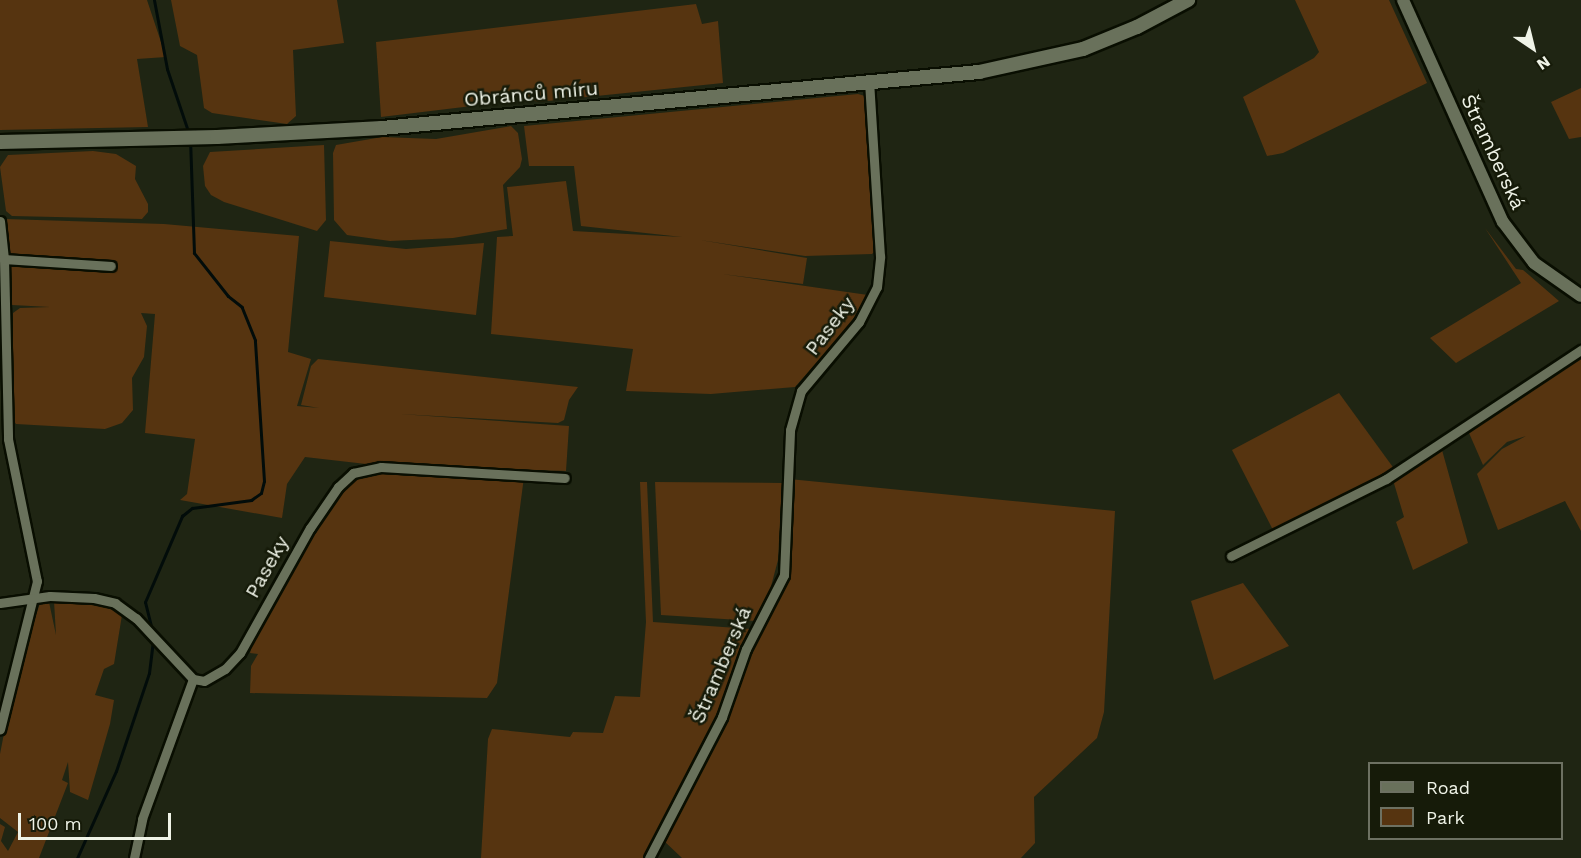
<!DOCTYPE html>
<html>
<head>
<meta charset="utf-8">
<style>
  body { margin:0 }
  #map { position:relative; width:1581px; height:858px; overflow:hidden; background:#1f2513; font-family:"Work Sans",sans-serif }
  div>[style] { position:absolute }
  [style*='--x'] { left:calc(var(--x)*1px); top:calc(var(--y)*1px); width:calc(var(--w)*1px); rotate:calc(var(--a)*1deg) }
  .green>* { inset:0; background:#563410 }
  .stream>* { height:3px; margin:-1.5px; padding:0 1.5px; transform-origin:1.5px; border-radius:1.5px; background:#020c0a }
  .roads { filter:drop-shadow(2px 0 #090e01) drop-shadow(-2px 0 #090e01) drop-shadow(0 2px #090e01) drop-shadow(0 -2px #090e01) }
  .minor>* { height:9px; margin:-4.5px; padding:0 4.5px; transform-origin:4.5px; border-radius:4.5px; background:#69715b }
  .tertiary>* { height:12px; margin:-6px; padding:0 6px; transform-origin:6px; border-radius:6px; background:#69715b }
  .secondary>* { height:14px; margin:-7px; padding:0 7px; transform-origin:7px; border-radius:7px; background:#69715b }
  span { translate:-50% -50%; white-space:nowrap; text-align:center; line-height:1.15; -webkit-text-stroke:5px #161b09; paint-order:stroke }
  .street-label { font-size:20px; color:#eff3e7 }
  .legend { position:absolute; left:1368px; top:762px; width:195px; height:78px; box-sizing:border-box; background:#161b09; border:2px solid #6d7162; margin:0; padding:8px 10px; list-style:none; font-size:18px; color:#eff3e7 }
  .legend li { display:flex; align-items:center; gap:12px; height:30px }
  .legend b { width:30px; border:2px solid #6d7162 }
  .north { position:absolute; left:1503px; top:18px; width:60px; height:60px; -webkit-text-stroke:4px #161b09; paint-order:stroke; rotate:145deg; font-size:16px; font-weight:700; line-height:24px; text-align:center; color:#eff3e7 }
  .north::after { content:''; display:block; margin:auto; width:21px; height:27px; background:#eff3e7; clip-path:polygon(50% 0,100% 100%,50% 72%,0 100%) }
  .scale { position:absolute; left:18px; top:813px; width:153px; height:27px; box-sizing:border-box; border:3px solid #eff3e7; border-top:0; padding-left:8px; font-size:18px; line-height:21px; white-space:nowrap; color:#eff3e7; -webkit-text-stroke:4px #161b09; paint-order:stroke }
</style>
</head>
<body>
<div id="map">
  <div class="green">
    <div style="clip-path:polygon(0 0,147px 0,166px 57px,137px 59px,148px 127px,0 130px)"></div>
    <div style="clip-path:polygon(171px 0,337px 0,344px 43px,293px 50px,296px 116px,287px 124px,212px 113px,204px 108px,197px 55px,180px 46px)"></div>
    <div style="clip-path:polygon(1295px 0,1389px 0,1427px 83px,1283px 153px,1267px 156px,1243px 97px,1314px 58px,1319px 52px)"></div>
    <div style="clip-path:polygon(696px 4px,702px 24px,718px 21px,723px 83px,538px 102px,505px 90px,472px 106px,381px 117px,376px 42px)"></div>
    <div style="clip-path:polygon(1581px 88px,1581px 137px,1569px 139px,1551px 102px)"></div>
    <div style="clip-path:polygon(858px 94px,865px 96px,876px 250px,872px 254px,805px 256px,700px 240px,807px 258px,803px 284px,722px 274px,868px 295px,850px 325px,795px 387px,711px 394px,626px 391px,633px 349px,491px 334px,497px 237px,513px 236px,507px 187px,566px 181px,573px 231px,682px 237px,581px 226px,574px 166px,529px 166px,524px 126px)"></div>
    <div style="clip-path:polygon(511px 126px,518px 133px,522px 159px,520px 167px,503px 185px,507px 229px,453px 238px,390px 241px,347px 235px,334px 220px,333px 153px,336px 145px,382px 137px,436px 139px)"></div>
    <div style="clip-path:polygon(324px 145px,326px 220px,317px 231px,224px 202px,211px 195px,205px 186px,203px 166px,210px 152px)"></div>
    <div style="clip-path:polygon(93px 151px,116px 154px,136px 166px,135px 179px,148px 204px,148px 212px,142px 219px,12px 216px,6px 211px,0 167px,8px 155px)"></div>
    <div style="clip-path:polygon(5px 219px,164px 224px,299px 236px,288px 352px,311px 359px,297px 406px,319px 408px,301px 405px,311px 366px,318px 359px,578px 387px,569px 400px,564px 420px,558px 423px,400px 414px,569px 426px,566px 471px,366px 464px,305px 457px,287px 484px,282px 518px,180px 500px,187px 494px,195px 439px,145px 433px,155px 314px,141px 313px,147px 326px,144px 357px,132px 378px,133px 410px,122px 423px,105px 429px,16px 424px,13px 420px,13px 313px,20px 308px,50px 307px,12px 305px,9px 266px,51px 266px,9px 259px)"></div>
    <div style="clip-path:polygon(1485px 228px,1516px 269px,1523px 270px,1559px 301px,1456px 363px,1430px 338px,1521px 283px)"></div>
    <div style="clip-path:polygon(330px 241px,406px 249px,484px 243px,476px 315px,324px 297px)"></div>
    <div style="clip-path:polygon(1581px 354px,1581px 531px,1565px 501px,1498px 530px,1477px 474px,1502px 449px,1526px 436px,1507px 442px,1483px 465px,1469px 433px)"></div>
    <div style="clip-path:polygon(1339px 393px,1395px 470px,1273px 530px,1232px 450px)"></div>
    <div style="clip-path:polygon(1442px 450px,1468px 543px,1413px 570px,1396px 522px,1404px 517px,1393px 480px)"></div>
    <div style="clip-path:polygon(376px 471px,524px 477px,497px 683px,487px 698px,250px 693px,251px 666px,258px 654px,250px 653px,253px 641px,309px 536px,340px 491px,360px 475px)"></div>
    <div style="clip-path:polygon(789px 479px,1115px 511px,1104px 712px,1097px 738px,1034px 797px,1035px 843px,1021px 858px,682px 858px,663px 840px,710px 750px,733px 701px,749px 651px,787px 577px)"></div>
    <div style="clip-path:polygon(640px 482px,647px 482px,653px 622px,751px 629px,723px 705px,643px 858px,481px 858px,488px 739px,492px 729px,570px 737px,573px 732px,603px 733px,615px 696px,640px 697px,646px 622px)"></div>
    <div style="clip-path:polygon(655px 482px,782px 483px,778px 560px,769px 594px,755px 621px,661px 615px)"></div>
    <div style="clip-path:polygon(1243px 583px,1289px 646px,1214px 680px,1191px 601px)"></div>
    <div style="clip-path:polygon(41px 600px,49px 602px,56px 635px,54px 601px,93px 602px,112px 607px,122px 615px,114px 664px,104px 669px,95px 695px,114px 700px,110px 724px,88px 800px,70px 792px,68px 762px,62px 780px,68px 783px,39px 858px,0 858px,0 824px,5px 827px,1px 841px,8px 851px,18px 832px,0 818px,0 754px,14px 682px)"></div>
  </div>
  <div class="stream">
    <div style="--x:154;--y:0;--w:70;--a:79.3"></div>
    <div style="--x:167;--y:69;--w:69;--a:71.3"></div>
    <div style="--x:152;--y:630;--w:29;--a:-104"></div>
    <div style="--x:145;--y:602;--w:94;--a:-66.7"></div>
    <div style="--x:182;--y:516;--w:13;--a:-39"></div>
    <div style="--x:192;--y:508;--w:60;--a:-7.7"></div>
    <div style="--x:251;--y:500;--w:12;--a:-35"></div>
    <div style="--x:261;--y:493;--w:12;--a:-76"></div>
    <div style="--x:264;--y:481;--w:141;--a:-93.7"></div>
    <div style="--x:255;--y:340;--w:35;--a:-112"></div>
    <div style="--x:242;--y:307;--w:18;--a:-142"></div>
    <div style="--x:228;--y:296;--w:55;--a:-128.3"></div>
    <div style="--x:194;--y:253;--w:112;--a:-92"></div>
    <div style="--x:77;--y:858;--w:95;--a:-65.9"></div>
    <div style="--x:116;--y:771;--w:103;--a:-71.4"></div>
    <div style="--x:149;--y:673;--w:33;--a:-83"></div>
  </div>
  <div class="roads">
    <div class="minor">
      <div style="--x:0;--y:221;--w:38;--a:84"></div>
      <div style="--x:4;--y:259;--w:180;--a:88.7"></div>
      <div style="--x:8;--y:439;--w:145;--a:78.5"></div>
      <div style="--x:37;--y:581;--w:153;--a:104"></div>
      <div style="--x:4;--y:259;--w:107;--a:3.7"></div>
      <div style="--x:1231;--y:556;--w:173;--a:-26.4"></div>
      <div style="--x:1386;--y:479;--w:234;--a:-33.5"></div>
      <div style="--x:0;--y:603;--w:50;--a:-8"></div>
      <div style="--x:50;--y:596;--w:44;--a:2.6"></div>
      <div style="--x:94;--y:598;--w:22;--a:13"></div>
      <div style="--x:115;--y:603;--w:26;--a:36"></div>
      <div style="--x:136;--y:618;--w:83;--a:46.9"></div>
      <div style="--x:193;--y:679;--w:11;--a:10"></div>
      <div style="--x:204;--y:681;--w:24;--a:-30"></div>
      <div style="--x:225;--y:669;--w:22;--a:-47"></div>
      <div style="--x:240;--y:653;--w:143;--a:-60.8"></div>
      <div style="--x:310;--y:528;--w:50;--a:-55.7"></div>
      <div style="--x:338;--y:487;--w:21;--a:-43"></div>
      <div style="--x:353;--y:473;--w:29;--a:-12"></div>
      <div style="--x:381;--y:467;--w:184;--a:3.4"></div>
      <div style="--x:134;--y:858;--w:40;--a:-78"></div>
      <div style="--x:142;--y:819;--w:149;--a:-70"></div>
      <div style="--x:649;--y:858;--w:159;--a:-62.6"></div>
      <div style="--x:722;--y:717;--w:72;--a:-70.6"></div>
      <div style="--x:746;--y:649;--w:83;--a:-62.8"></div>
      <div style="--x:784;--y:575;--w:145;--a:-87.6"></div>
      <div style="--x:790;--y:430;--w:41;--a:-74.2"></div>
      <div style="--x:801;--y:391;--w:90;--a:-50"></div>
      <div style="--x:859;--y:322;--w:39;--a:-63"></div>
      <div style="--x:877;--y:287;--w:31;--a:-84"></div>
      <div style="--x:880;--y:256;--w:173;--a:-93.6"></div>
    </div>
    <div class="tertiary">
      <div style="--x:1403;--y:0;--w:243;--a:65.8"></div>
      <div style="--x:1503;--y:222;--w:51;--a:52.9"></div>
      <div style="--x:1534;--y:263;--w:57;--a:35.1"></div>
    </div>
    <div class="secondary">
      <div style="--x:0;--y:142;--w:217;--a:-1.3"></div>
      <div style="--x:217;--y:137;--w:165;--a:-3.1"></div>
      <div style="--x:382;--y:128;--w:600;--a:-5.36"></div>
      <div style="--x:979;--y:72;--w:107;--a:-12.5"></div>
      <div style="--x:1083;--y:49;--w:58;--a:-22.2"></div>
      <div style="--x:1137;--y:27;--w:58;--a:-27.9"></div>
    </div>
  </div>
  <div class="street-label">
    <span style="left:531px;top:94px;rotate:-5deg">Obránců míru</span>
    <span style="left:1493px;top:152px;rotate:65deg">Štramberská</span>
    <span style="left:830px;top:326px;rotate:-53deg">Paseky</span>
    <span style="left:267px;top:567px;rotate:-61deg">Paseky</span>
    <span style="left:721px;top:665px;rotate:-67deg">Štramberská</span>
  </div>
  <ul class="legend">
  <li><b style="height:8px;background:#69715b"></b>Road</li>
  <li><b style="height:16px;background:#563410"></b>Park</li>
  </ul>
  <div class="north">N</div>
  <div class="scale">100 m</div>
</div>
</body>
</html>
